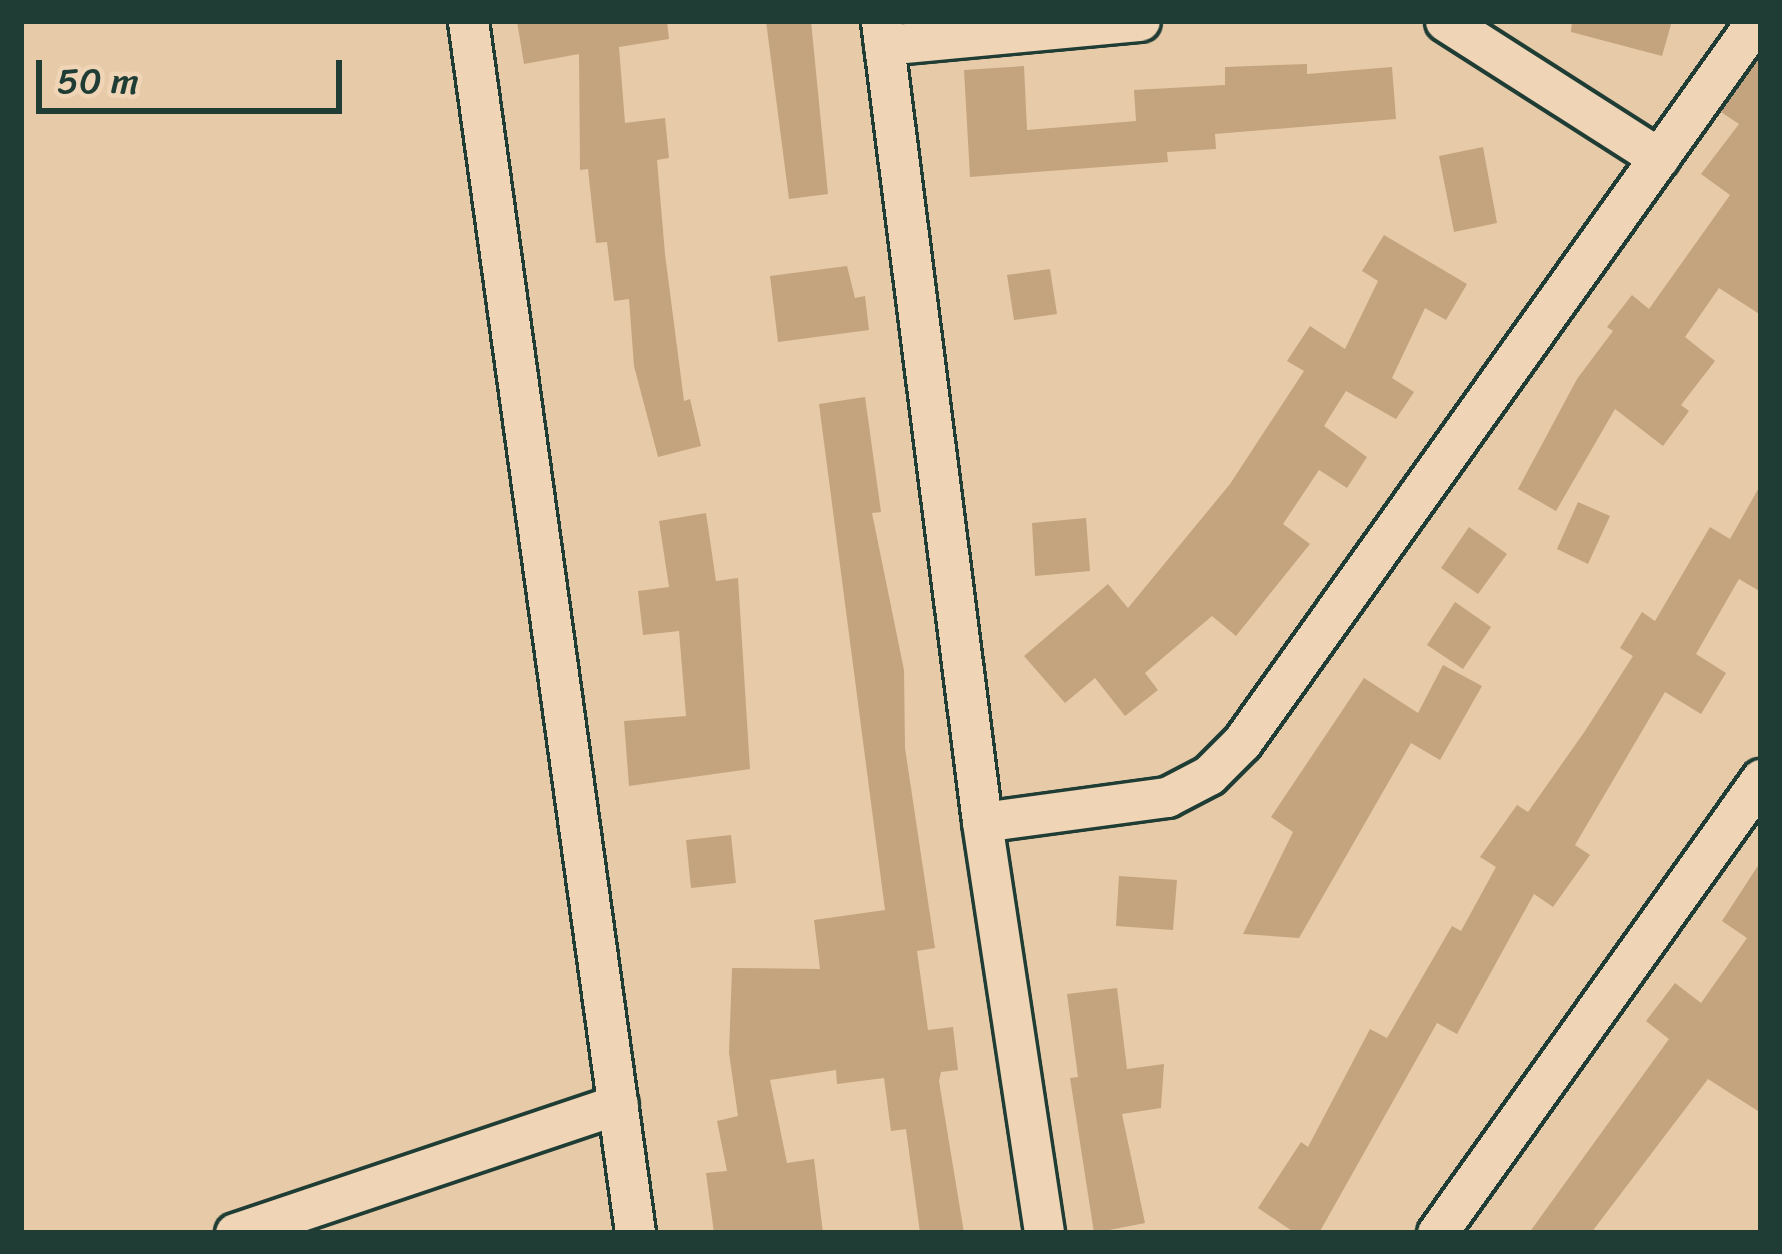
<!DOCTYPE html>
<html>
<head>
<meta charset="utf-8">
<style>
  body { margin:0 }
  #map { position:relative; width:1782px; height:1254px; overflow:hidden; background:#e7caa8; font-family:Sriracha,sans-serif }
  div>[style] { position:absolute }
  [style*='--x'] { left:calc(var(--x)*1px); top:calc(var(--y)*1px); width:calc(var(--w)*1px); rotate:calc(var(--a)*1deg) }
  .building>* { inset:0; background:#c3a47e }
  .roads { filter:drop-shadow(3px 0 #1f3d34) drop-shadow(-3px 0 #1f3d34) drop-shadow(0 3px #1f3d34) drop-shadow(0 -3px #1f3d34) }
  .street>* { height:39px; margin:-19.5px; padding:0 19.5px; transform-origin:19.5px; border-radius:19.5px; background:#efd5b6 }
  span { translate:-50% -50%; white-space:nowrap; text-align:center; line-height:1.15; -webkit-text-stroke:12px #efd5b6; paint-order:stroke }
  .frame { position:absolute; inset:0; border:24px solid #1f3d34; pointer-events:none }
  .scale { position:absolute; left:36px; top:60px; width:306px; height:54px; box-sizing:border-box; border:6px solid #1f3d34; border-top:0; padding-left:15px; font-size:36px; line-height:42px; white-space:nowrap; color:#1f3d34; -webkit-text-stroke:9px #efd5b6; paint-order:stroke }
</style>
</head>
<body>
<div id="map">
  <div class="building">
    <div style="clip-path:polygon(517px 21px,667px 21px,669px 39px,619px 47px,625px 123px,665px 118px,669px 158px,657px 160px,665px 254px,684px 401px,690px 399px,701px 446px,658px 457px,634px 366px,629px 299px,614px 301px,607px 242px,596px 243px,588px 169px,580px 170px,579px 54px,524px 64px)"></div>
    <div style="clip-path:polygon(766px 21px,811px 21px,828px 194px,789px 199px)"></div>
    <div style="clip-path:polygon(1572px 21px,1672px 21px,1662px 56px,1571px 32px)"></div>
    <div style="clip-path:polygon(1761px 55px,1761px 315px,1719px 288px,1685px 337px,1715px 361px,1681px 405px,1689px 411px,1663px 446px,1615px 409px,1556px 511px,1518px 489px,1577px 379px,1613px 331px,1607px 327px,1632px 295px,1649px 309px,1730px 195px,1701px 174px,1739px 124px,1721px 112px)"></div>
    <div style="clip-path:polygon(1307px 64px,1307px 74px,1392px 67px,1396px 119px,1215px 134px,1216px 149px,1167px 152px,1168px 162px,970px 177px,964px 70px,1024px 66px,1027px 130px,1136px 121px,1134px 90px,1225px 85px,1225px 67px)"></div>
    <div style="clip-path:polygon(1483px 147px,1497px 223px,1454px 232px,1439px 156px)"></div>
    <div style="clip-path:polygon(1384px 235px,1467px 284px,1446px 320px,1425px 308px,1392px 378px,1414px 392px,1396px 419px,1346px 391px,1324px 426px,1367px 457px,1347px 488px,1319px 470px,1283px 524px,1310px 544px,1236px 636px,1212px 616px,1145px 673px,1158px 690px,1125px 716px,1095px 678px,1065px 703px,1024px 656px,1108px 584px,1128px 608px,1230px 484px,1304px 371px,1287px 361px,1310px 326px,1345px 349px,1378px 281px,1362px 271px)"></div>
    <div style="clip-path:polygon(847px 266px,855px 298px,865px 296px,869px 330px,778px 342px,770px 276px)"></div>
    <div style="clip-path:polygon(1050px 269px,1057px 314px,1014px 320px,1007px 275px)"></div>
    <div style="clip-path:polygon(865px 397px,881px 512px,872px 513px,904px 670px,905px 748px,935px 948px,917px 951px,928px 1030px,953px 1027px,958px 1070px,941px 1072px,939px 1081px,964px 1233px,920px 1233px,906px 1129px,891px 1131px,884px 1078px,837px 1084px,836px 1070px,770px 1080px,787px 1163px,814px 1159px,823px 1233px,714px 1233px,706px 1173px,727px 1171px,717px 1121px,738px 1116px,729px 1053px,732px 968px,820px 969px,814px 920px,885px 910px,819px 404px)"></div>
    <div style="clip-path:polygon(1761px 484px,1761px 592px,1739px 579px,1696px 654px,1726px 673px,1701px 714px,1665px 692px,1575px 845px,1590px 855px,1553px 907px,1534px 894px,1457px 1034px,1437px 1023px,1319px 1233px,1295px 1233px,1258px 1208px,1301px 1142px,1308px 1147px,1370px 1029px,1387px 1038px,1452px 926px,1461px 931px,1496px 867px,1480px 857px,1517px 805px,1528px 812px,1585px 731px,1633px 656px,1620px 648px,1642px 612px,1655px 621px,1710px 527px,1730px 539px)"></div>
    <div style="clip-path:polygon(1578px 502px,1610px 516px,1588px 564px,1557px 549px)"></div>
    <div style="clip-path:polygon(706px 513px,716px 581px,738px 578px,750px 769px,629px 786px,624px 721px,686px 716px,679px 631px,643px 635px,638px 591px,669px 587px,659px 521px)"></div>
    <div style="clip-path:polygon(1086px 518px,1090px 571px,1035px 576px,1032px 523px)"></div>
    <div style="clip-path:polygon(1469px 527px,1507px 554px,1478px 594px,1441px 568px)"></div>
    <div style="clip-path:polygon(1455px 602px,1491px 627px,1463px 669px,1427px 645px)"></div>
    <div style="clip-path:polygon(1443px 665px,1482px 686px,1440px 760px,1411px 743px,1299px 938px,1243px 934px,1293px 832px,1271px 817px,1364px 678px,1418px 713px)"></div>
    <div style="clip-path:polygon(731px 835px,736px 883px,691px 888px,686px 840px)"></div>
    <div style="clip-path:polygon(1761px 861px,1761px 1113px,1708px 1079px,1591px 1233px,1529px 1233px,1669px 1039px,1646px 1021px,1675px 983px,1701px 1003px,1747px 938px,1722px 921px)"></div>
    <div style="clip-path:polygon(1119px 876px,1177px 880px,1173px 930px,1116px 926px)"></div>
    <div style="clip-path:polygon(1117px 988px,1127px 1069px,1164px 1064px,1161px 1108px,1122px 1114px,1145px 1223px,1094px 1233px,1070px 1078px,1078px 1077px,1067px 994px)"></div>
  </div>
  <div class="roads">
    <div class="street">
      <div style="--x:468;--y:21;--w:1223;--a:82.15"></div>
      <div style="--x:881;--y:21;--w:807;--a:82.81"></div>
      <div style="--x:982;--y:822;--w:416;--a:81.4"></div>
      <div style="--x:1445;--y:21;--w:254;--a:32.6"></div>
      <div style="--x:884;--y:45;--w:257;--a:-5.4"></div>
      <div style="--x:982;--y:822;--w:187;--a:-7.7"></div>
      <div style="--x:1167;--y:797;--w:47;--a:-27.6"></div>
      <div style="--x:1209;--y:775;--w:47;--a:-45"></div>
      <div style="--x:1242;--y:742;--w:885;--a:-54.51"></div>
      <div style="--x:235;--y:1233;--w:404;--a:-18.6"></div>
      <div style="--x:1437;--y:1233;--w:558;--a:-54.49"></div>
    </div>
  </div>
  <div class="frame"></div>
  <div class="scale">50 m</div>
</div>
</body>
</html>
